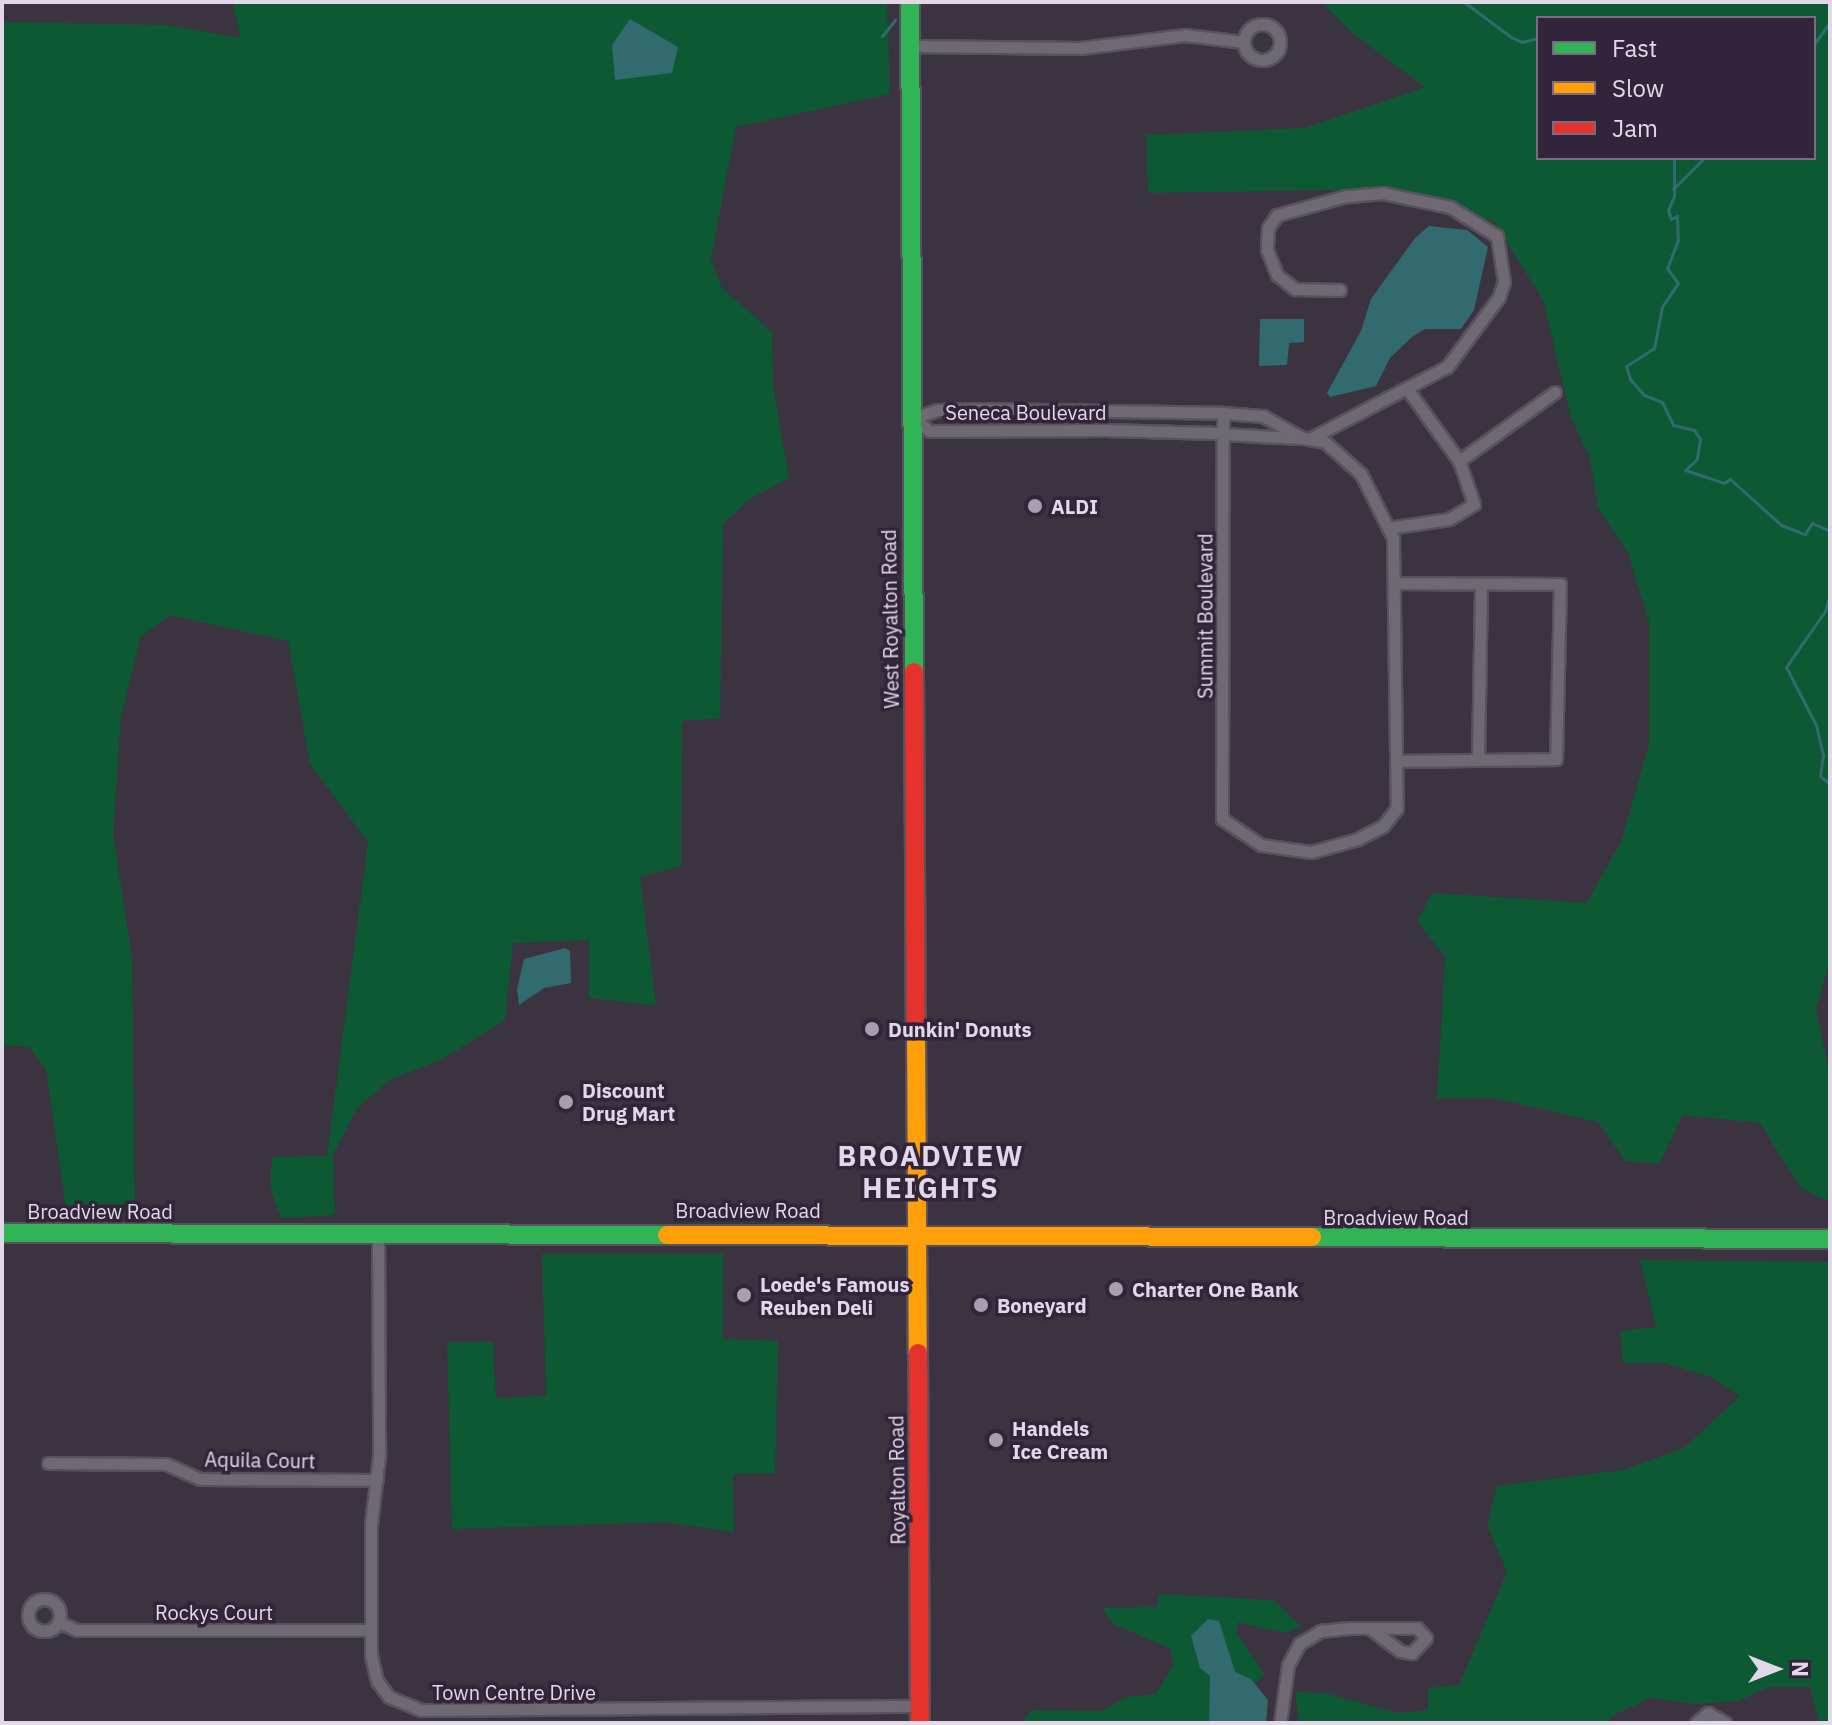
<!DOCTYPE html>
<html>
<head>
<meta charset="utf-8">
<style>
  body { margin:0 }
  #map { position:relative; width:1832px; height:1725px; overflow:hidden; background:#3b3340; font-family:"IBM Plex Sans",sans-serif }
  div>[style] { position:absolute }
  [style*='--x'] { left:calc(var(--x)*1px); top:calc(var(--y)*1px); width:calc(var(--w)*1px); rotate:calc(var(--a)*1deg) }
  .green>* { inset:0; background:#0d5933 }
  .water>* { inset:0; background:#316b70 }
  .stream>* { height:3px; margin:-1.5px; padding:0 1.5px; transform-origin:1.5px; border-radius:1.5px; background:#316b70 }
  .roads { filter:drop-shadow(2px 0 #58525d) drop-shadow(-2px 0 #58525d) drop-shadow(0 2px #58525d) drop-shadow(0 -2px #58525d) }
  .street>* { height:11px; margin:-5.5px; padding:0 5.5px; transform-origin:5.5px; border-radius:5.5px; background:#6f6973 }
  .street>.ring { margin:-5.5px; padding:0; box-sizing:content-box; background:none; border:11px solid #6f6973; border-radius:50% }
  .fast>* { height:18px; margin:-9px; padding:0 9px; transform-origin:9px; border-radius:9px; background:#30b455 }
  .slow>* { height:18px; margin:-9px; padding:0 9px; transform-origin:9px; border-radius:9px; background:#ff9f0a }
  .jam>* { height:18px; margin:-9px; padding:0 9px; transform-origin:9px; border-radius:9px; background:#e5322d }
  .dots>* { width:22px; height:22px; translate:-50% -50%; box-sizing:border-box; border:4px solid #32253b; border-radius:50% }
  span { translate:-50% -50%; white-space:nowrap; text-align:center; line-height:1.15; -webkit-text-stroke:7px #32253b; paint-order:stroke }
  .street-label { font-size:20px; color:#e2d9e8 }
  .poi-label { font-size:20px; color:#e2d9e8; font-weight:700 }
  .left { translate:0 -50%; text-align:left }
  .district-label { font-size:28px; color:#e2d9e8; font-weight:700; letter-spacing:2px }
  .frame { position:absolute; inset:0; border:4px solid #e2d9e8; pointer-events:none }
  .legend { position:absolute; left:1536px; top:16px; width:280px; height:144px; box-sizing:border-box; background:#32253b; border:2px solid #786d80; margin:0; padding:10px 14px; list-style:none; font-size:24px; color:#e2d9e8 }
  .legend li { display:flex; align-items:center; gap:16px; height:40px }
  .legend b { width:40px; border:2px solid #786d80 }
  .north { position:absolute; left:1736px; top:1629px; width:80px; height:80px; -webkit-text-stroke:6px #32253b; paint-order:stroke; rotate:90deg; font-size:22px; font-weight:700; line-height:32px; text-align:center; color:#e2d9e8 }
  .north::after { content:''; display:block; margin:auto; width:28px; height:36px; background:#e2d9e8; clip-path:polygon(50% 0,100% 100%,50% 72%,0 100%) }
</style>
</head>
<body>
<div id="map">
  <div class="green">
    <div style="clip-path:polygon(232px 2px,887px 2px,890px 94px,736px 127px,711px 259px,722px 288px,772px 332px,773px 386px,789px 478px,751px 498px,723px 524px,720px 718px,682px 721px,681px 866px,640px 877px,656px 1005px,589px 998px,589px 940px,513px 943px,505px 1020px,441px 1060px,391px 1079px,357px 1108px,333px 1155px,335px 1215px,281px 1218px,270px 1188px,272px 1157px,327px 1156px,368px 842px,310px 764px,288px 641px,170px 615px,141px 636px,121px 717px,113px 833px,132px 958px,135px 1215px,66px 1208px,46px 1069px,29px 1047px,2px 1045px,2px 22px,167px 25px,241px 38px)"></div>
    <div style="clip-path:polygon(evenodd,1321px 2px,1830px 2px,1830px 961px,1816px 1009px,1830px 1076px,1830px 1196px,1825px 1200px,1800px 1187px,1760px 1123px,1683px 1115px,1659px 1164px,1625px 1161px,1598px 1122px,1494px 1098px,1437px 1098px,1445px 957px,1417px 921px,1432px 893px,1586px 903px,1621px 842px,1649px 744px,1649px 622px,1628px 553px,1598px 508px,1589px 455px,1571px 418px,1543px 300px,1494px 222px,1401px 189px,1148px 193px,1146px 135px,1305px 128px,1425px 87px,1352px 33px,1321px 2px,1538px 18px,1814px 18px,1814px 158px,1538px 158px,1538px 18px)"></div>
    <div style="clip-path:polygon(542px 1254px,723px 1254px,723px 1339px,778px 1341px,775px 1473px,733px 1474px,734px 1532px,664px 1522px,452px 1529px,447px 1342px,493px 1342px,496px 1398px,546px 1396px)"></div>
    <div style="clip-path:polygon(1640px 1260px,1830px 1262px,1830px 1723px,1819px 1723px,1810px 1687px,1769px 1687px,1738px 1701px,1696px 1704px,1650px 1698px,1610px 1717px,1611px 1723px,1299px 1723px,1295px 1692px,1324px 1693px,1398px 1713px,1428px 1710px,1428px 1688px,1459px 1685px,1507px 1572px,1487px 1525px,1497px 1486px,1623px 1470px,1684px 1448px,1740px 1396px,1712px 1377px,1664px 1363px,1623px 1363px,1620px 1331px,1656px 1327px)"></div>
    <div style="clip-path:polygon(1158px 1594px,1274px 1600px,1301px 1627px,1284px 1633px,1238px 1622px,1237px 1634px,1265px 1675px,1255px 1683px,1235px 1672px,1218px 1621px,1208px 1620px,1191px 1636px,1210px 1676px,1209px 1723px,1021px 1723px,1032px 1710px,1101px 1711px,1127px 1697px,1156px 1694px,1173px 1665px,1171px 1649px,1113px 1624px,1102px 1608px,1157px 1607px)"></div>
  </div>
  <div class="water">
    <div style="clip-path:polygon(630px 19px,678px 47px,672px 73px,615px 80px,612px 45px)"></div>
    <div style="clip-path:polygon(1429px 226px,1467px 230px,1488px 247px,1474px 310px,1461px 329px,1425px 329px,1412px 337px,1390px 358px,1376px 386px,1330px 397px,1327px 393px,1361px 331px,1371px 299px,1415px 238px)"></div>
    <div style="clip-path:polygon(1260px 319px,1304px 319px,1304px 342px,1289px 343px,1287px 365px,1259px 366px)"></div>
    <div style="clip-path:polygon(565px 948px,570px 951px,571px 983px,544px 988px,519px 1005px,517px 989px,524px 959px)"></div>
    <div style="clip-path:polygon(1208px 1619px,1219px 1621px,1235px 1672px,1251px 1679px,1268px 1700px,1266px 1723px,1209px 1723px,1210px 1676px,1200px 1668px,1191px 1636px)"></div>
  </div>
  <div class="stream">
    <div style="--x:1464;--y:2;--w:59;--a:36.7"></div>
    <div style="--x:1511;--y:37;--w:12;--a:24"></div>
    <div style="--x:1522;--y:42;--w:16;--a:-14"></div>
    <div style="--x:882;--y:36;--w:21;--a:-51"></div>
    <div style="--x:1814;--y:44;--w:27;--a:-54"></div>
    <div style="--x:1674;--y:158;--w:38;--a:90"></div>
    <div style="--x:1674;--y:196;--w:15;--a:113"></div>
    <div style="--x:1668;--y:210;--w:9;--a:72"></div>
    <div style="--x:1671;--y:219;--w:7;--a:-27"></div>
    <div style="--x:1677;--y:216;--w:24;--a:88"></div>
    <div style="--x:1678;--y:240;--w:30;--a:111"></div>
    <div style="--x:1667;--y:268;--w:19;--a:54"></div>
    <div style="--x:1678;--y:283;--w:29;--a:124"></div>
    <div style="--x:1662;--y:307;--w:42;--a:101"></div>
    <div style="--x:1654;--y:348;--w:33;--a:147"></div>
    <div style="--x:1626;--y:366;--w:14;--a:73"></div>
    <div style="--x:1630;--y:379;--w:21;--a:49"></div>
    <div style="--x:1644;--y:395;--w:19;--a:21"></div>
    <div style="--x:1662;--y:402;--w:25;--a:64"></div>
    <div style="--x:1673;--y:425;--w:22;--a:13"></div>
    <div style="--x:1694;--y:430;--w:11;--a:56"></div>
    <div style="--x:1700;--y:439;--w:20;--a:99"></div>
    <div style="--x:1697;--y:459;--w:16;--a:137"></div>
    <div style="--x:1685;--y:470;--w:41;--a:18.4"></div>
    <div style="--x:1724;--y:483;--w:7;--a:-34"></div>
    <div style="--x:1730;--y:479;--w:69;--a:42"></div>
    <div style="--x:1781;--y:525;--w:26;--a:21"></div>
    <div style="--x:1805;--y:534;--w:13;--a:-58"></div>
    <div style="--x:1812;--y:523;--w:20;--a:24"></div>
    <div style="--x:1673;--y:189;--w:44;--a:-45"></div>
    <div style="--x:1830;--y:595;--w:17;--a:107"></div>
    <div style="--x:1825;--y:611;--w:68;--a:124.9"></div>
    <div style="--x:1786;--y:667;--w:65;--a:62.7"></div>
    <div style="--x:1816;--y:725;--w:31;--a:77"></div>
    <div style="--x:1823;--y:755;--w:21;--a:98"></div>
    <div style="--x:1820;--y:776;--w:13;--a:39"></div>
  </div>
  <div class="roads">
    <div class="street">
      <div class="ring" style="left:1244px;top:24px;width:25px;height:25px"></div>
      <div style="--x:910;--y:46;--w:171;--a:0.7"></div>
      <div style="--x:1081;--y:48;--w:105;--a:-7.1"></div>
      <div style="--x:1185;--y:35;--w:59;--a:6.8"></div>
      <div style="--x:912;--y:418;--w:22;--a:36"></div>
      <div style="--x:930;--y:431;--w:174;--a:-0.3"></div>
      <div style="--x:1104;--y:430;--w:112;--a:1.5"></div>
      <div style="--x:1216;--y:433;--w:7;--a:8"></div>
      <div style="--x:1223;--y:434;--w:33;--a:3"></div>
      <div style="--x:1256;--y:436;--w:47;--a:2.4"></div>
      <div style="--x:1303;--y:438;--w:22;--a:10"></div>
      <div style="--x:1325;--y:442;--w:48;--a:41.6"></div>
      <div style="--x:1361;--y:474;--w:72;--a:63.4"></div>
      <div style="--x:1393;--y:538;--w:270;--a:89.2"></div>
      <div style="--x:1397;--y:808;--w:23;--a:128"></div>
      <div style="--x:1383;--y:826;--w:28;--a:153"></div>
      <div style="--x:1358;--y:839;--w:49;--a:164.5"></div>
      <div style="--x:1311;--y:852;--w:50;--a:-172"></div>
      <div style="--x:1261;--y:845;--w:47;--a:-146.3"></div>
      <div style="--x:1222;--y:819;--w:385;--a:-89.9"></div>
      <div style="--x:1223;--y:434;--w:21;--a:-90"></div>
      <div style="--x:912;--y:418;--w:27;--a:-17"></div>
      <div style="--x:938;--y:410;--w:42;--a:-1.4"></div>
      <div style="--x:980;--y:409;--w:243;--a:0.9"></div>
      <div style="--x:1223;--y:413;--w:40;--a:4.3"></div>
      <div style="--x:1263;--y:416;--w:45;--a:29.4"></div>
      <div style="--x:1309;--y:439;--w:156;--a:-27.6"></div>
      <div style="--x:1447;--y:367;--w:87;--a:-53.4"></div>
      <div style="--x:1499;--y:297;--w:16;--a:-72"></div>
      <div style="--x:1504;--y:282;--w:47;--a:-98.7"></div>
      <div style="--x:1497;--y:236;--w:55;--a:-148.3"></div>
      <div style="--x:1450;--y:207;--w:68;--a:-168.2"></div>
      <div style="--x:1383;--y:193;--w:37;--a:175"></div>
      <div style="--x:1346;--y:196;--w:72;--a:164.6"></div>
      <div style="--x:1277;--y:215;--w:16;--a:125"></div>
      <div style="--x:1268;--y:228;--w:22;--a:93"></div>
      <div style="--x:1267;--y:250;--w:27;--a:68"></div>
      <div style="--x:1277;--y:275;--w:23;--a:38"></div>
      <div style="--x:1295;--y:289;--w:45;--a:1.3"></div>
      <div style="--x:1459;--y:461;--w:118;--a:-35.7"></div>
      <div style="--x:1388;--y:528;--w:62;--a:-8.4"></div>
      <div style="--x:1449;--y:519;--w:29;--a:-31"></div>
      <div style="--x:1474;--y:504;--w:46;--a:-109.2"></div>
      <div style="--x:1459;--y:461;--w:87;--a:-125.7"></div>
      <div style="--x:1394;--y:583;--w:166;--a:0.3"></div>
      <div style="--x:1560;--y:584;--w:175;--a:91.3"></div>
      <div style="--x:1556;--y:759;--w:160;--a:179.3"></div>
      <div style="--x:1478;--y:760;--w:176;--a:-89"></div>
      <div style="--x:378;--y:1233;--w:223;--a:89.7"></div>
      <div style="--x:379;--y:1456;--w:68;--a:96.7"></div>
      <div style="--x:371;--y:1524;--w:131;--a:90"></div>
      <div style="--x:371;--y:1655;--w:27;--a:77"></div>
      <div style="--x:377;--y:1681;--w:20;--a:53"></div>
      <div style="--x:389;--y:1697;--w:35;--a:22"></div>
      <div style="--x:421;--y:1710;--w:499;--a:-0.5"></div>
      <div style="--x:48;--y:1463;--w:118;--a:0.5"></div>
      <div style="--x:166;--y:1464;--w:37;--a:24"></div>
      <div style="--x:200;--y:1479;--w:177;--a:0.3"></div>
      <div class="ring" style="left:28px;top:1599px;width:21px;height:21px"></div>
      <div style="--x:58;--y:1622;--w:21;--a:23"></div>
      <div style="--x:77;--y:1630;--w:294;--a:0"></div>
      <div style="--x:1280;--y:1723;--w:59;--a:-82.1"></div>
      <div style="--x:1288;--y:1665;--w:24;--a:-62"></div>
      <div style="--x:1299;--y:1644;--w:26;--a:-31"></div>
      <div style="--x:1321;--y:1631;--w:28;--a:-6"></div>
      <div style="--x:1349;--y:1628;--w:68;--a:0"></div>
      <div style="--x:1417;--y:1628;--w:13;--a:48"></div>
      <div style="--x:1426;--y:1638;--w:21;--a:133"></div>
      <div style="--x:1412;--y:1653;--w:12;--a:-171"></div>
      <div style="--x:1400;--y:1651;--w:38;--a:-143"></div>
      <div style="--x:1696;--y:1723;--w:16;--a:-40"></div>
      <div style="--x:1708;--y:1713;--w:20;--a:30"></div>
    </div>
    <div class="fast">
      <div style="--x:910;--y:2;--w:670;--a:89.66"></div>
      <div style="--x:2;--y:1233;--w:665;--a:0.17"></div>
      <div style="--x:1312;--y:1237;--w:518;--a:0.22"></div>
    </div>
    <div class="slow">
      <div style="--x:916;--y:1023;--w:330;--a:89.7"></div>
      <div style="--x:667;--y:1235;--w:645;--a:0.18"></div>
    </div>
    <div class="jam">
      <div style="--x:914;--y:672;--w:351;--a:89.7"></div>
      <div style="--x:918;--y:1353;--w:370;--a:89.7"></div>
    </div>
  </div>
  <div class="dots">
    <div style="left:1035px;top:506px;background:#a89fad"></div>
    <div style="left:872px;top:1029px;background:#a89fad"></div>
    <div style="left:566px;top:1102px;background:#a89fad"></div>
    <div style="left:1116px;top:1289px;background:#a89fad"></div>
    <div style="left:744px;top:1295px;background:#a89fad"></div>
    <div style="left:981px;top:1305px;background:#a89fad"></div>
    <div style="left:996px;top:1440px;background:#a89fad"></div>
  </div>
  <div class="street-label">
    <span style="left:1026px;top:412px">Seneca Boulevard</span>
    <span style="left:1205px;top:616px;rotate:-90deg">Summit Boulevard</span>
    <span style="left:890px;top:619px;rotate:-91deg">West Royalton Road</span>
    <span style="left:748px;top:1210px">Broadview Road</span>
    <span style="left:100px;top:1211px">Broadview Road</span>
    <span style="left:1396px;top:1217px">Broadview Road</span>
    <span style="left:260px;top:1460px;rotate:1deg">Aquila Court</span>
    <span style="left:897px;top:1480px;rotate:-91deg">Royalton Road</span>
    <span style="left:214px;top:1612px">Rockys Court</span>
    <span style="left:514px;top:1692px">Town Centre Drive</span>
  </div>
  <div class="poi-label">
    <span class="left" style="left:1051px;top:506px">ALDI</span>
    <span class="left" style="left:888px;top:1029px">Dunkin' Donuts</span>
    <span class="left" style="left:582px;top:1102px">Discount<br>Drug Mart</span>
    <span class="left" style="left:760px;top:1296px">Loede's Famous<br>Reuben Deli</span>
    <span class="left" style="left:1132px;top:1289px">Charter One Bank</span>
    <span class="left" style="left:997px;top:1305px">Boneyard</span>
    <span class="left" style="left:1012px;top:1440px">Handels<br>Ice Cream</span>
  </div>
  <div class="district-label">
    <span style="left:931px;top:1172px">BROADVIEW<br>HEIGHTS</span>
  </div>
  <div class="frame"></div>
  <ul class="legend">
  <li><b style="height:10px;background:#30b455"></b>Fast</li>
  <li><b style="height:10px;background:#ff9f0a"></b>Slow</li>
  <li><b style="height:10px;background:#e5322d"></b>Jam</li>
  </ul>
  <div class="north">N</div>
</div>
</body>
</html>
